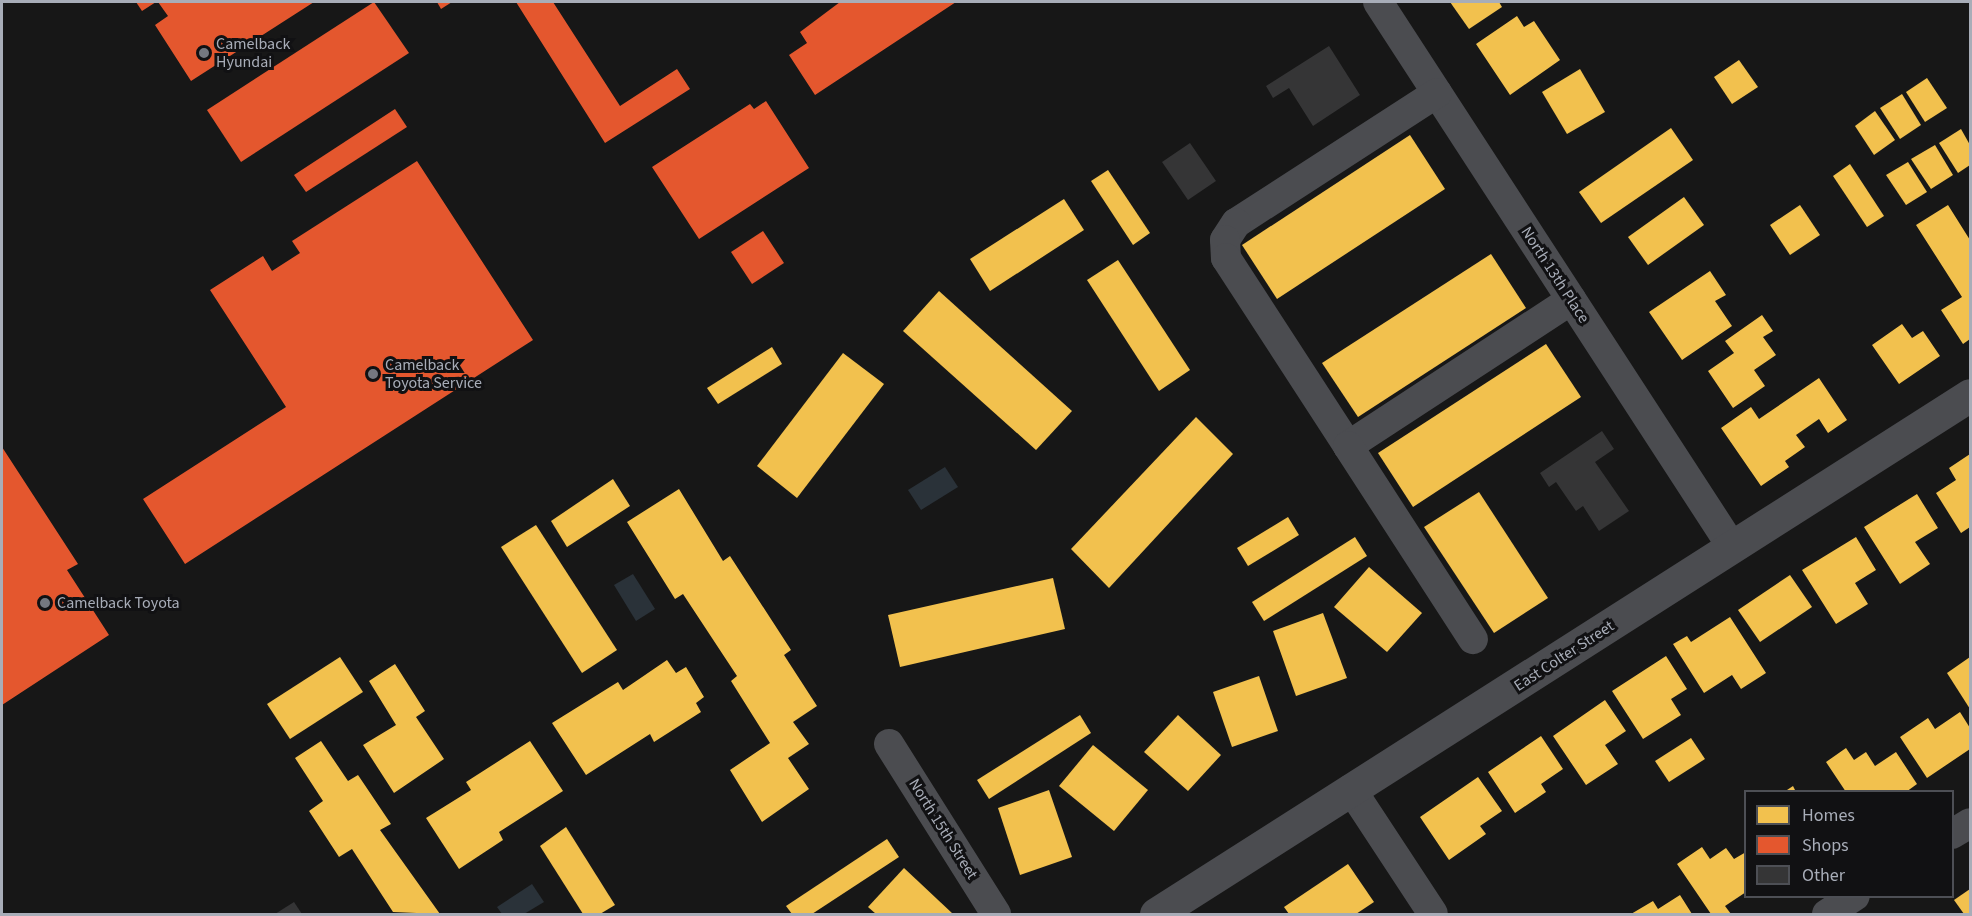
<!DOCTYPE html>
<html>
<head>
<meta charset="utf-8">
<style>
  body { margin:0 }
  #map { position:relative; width:1972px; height:916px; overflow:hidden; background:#171717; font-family:"Source Sans 3",sans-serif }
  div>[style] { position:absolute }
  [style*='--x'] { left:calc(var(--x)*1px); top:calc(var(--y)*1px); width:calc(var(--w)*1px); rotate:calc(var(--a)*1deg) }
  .water>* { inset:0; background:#2a3239 }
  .homes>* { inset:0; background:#f2c14e }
  .shops>* { inset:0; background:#e4572e }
  .building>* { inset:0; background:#353536 }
  .minor>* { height:30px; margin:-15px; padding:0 15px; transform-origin:15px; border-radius:15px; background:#4b4c50 }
  .tertiary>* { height:33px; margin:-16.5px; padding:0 16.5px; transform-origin:16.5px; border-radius:16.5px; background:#4b4c50 }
  .dots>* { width:16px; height:16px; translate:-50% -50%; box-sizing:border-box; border:3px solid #111113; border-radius:50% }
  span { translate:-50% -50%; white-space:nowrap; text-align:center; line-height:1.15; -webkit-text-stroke:6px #111113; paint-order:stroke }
  .poi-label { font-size:16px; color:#a8adb8 }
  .left { translate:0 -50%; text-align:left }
  .street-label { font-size:16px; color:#a8adb8 }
  .frame { position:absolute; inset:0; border:3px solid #a8adb8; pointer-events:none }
  .legend { position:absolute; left:1744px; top:790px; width:210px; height:108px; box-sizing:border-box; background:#111113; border:2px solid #4d4f55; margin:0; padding:8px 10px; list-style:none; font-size:18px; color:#a8adb8 }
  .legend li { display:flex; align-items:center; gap:12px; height:30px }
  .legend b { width:30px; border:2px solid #4d4f55 }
</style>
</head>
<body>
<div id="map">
  <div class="water">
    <div style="clip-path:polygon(945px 467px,958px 487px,921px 510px,908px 490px)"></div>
    <div style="clip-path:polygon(633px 574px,655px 609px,636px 621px,614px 585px)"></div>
    <div style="clip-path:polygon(532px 884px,544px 902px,524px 914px,502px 914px,497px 907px)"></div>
  </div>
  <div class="homes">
    <div style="clip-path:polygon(1450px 2px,1499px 2px,1502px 7px,1469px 29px)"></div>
    <div style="clip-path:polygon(1517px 16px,1524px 27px,1534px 21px,1560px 60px,1510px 95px,1476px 44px)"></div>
    <div style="clip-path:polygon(1739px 60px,1758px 87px,1732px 104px,1714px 77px)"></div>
    <div style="clip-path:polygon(1580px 69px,1605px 112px,1567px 134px,1542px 92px)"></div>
    <div style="clip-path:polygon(1927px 78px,1947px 108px,1925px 122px,1906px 92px)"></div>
    <div style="clip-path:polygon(1902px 94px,1921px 125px,1900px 139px,1880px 108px)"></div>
    <div style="clip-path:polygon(1875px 111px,1895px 140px,1874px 155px,1855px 126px)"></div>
    <div style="clip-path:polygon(1671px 128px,1693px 160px,1601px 223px,1579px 192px)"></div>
    <div style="clip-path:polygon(1961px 129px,1970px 145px,1970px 165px,1958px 173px,1939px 143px)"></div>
    <div style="clip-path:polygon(1410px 135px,1445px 189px,1277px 299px,1242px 245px)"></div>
    <div style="clip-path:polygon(1935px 145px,1953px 175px,1931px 189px,1911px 159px)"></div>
    <div style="clip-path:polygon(1908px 162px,1927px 192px,1906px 205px,1886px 175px)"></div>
    <div style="clip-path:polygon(1850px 164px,1884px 216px,1867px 227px,1833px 176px)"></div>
    <div style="clip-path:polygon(1108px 170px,1150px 233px,1133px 245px,1091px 181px)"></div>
    <div style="clip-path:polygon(1684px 197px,1704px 225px,1648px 265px,1628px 237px)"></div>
    <div style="clip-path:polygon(1064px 199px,1084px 230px,990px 291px,970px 259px)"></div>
    <div style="clip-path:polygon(1800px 205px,1820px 235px,1790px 255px,1770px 225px)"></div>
    <div style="clip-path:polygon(1948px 205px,1970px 240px,1970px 339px,1963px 344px,1941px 310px,1962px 297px,1916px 225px)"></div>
    <div style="clip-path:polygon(1491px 254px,1526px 308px,1358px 417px,1322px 363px)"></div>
    <div style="clip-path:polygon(1118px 260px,1190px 370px,1159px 391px,1087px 280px)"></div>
    <div style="clip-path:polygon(1710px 271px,1726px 295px,1715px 301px,1732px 326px,1682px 360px,1649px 312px)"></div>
    <div style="clip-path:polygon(939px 291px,1072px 411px,1036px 450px,903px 331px)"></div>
    <div style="clip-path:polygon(1762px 315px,1773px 331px,1763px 337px,1776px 355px,1754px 370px,1765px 386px,1733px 408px,1708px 371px,1734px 353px,1725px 341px)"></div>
    <div style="clip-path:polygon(1902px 324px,1912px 338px,1923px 331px,1940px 356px,1899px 384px,1872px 345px)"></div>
    <div style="clip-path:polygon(1546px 344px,1581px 397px,1413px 507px,1378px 453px)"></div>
    <div style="clip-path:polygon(772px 347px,782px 364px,718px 404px,707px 388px)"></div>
    <div style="clip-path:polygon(843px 353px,884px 384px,797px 498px,757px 466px)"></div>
    <div style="clip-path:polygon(1819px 378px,1847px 420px,1828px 433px,1819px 419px,1796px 435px,1805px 447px,1785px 461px,1789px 467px,1761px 486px,1721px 428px,1751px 407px,1759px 419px)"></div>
    <div style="clip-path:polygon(1196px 417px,1233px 454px,1109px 588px,1071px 549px)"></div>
    <div style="clip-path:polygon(1970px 454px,1970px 527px,1961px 533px,1936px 493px,1956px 480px,1949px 468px)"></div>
    <div style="clip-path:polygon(613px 479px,630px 506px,567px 547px,551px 521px)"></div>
    <div style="clip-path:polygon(679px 489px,723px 561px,730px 556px,791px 650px,784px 655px,817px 706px,793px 722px,809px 744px,788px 758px,809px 789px,762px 822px,730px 770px,770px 743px,731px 681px,737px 676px,683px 594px,675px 599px,627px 522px)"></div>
    <div style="clip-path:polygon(1479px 492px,1548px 598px,1494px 633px,1424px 527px)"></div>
    <div style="clip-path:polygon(1917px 494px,1938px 528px,1915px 542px,1930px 564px,1900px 584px,1864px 527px)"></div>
    <div style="clip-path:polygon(1288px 517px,1299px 535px,1248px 566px,1237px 548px)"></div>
    <div style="clip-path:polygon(536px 525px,617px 650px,582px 673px,501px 547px)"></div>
    <div style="clip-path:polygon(1355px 537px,1367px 556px,1264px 621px,1252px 602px)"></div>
    <div style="clip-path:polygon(1856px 537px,1876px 570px,1855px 583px,1868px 604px,1836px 624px,1802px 570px)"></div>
    <div style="clip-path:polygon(1369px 567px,1422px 613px,1387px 652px,1334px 607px)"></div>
    <div style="clip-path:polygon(1790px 575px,1812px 607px,1760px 642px,1738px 610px)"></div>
    <div style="clip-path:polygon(1053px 578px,1065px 629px,900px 667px,888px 615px)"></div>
    <div style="clip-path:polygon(1323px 613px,1347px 678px,1296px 696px,1273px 631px)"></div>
    <div style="clip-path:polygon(1730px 617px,1766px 673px,1741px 689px,1732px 675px,1704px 693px,1673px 644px,1687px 636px,1691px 642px)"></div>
    <div style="clip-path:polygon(1666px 656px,1687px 689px,1671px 699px,1681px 715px,1643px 739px,1612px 691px)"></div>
    <div style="clip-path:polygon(340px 657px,363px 692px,290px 739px,267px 704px)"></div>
    <div style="clip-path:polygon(1970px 657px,1970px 709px,1947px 673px)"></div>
    <div style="clip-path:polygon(667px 660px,676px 673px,686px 667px,704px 697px,696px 703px,701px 712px,654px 742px,650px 734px,586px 775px,552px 723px,618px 682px,623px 690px)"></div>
    <div style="clip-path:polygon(395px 664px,425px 711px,416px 717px,444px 759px,394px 793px,363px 745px,396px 725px,369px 681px)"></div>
    <div style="clip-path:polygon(1259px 676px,1278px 731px,1232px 747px,1213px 692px)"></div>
    <div style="clip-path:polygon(1605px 700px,1626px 731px,1605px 745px,1618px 764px,1586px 785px,1553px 736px)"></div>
    <div style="clip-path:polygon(1960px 712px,1970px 728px,1970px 749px,1927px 778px,1900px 737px,1928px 718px,1935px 729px)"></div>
    <div style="clip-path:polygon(1080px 715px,1091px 733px,989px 799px,977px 780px)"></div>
    <div style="clip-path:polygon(1178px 715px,1221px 755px,1188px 791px,1144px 752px)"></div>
    <div style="clip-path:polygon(1541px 736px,1563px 769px,1541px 784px,1546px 792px,1515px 813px,1488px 772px)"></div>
    <div style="clip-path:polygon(1691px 738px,1705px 759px,1669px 782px,1655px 761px)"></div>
    <div style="clip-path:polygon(321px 741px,348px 781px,358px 775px,391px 824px,380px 830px,440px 914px,393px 912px,352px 849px,339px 857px,309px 811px,323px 801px,295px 758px)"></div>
    <div style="clip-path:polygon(530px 741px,563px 791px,499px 832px,503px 840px,459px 869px,426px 818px,471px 790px,466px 782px)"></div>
    <div style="clip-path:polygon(1093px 745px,1148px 790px,1114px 831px,1059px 786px)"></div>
    <div style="clip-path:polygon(1846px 748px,1854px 760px,1866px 752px,1875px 766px,1896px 752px,1917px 784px,1906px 792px,1846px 792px,1826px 762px)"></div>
    <div style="clip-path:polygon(1478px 777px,1502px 811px,1480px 826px,1486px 834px,1449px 860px,1420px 817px)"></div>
    <div style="clip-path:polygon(1793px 786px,1796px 792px,1784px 792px)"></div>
    <div style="clip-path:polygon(1049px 790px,1072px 857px,1020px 875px,998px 808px)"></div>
    <div style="clip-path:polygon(566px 827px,615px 905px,600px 914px,583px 914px,540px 846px)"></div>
    <div style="clip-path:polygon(887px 839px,899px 857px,812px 914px,792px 914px,786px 906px)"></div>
    <div style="clip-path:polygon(1702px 847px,1710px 859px,1726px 848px,1734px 859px,1746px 852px,1746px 892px,1725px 906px,1731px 914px,1711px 914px,1677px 864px)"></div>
    <div style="clip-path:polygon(1348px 864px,1374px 902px,1356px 914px,1289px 914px,1284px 907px)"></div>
    <div style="clip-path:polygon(904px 868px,953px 914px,876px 914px,868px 907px)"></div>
    <div style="clip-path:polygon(1970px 889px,1970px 914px,1964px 914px,1954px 900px)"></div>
    <div style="clip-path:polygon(1680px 895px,1692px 914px,1631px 914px,1653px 901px,1658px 909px)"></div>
  </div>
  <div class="shops">
    <div style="clip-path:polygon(136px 2px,156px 2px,142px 11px)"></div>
    <div style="clip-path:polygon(158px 2px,314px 2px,191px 81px,155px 25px,168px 16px)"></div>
    <div style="clip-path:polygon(374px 2px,409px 53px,241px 162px,207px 110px)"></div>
    <div style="clip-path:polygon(437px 2px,452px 2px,441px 9px)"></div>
    <div style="clip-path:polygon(516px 2px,553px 2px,620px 106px,677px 69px,690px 89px,605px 143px)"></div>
    <div style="clip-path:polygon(840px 2px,956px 2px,815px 95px,789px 55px,807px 43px,800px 32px)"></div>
    <div style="clip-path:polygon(766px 101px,809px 168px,699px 239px,652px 167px,750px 104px,754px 109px)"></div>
    <div style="clip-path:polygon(395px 109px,407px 127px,306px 192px,294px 175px)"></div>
    <div style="clip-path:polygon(417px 161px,533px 340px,185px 564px,143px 499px,286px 407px,210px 290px,263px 256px,272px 271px,300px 253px,292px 241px)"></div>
    <div style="clip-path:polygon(763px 231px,784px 263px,752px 284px,731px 252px)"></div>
    <div style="clip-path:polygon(2px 447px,78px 564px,67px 570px,109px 635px,2px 705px)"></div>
  </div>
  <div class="building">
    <div style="clip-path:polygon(1329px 46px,1360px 95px,1313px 126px,1289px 88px,1273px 98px,1266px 86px)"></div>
    <div style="clip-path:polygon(1190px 143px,1216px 181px,1188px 200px,1162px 162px)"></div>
    <div style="clip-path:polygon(1602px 431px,1614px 449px,1595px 462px,1629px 511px,1599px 531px,1583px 506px,1576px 511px,1556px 482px,1549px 487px,1540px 473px)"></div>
    <div style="clip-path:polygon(294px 902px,302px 914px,275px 914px)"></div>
  </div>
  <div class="minor">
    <div style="--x:1378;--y:2;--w:650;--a:56.99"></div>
    <div style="--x:1437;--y:93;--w:239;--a:147.1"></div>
    <div style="--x:1236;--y:223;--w:20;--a:123"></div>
    <div style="--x:1225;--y:240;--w:18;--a:87"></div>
    <div style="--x:1226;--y:258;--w:224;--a:57"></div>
    <div style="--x:1348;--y:446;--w:267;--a:-33.2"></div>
    <div style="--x:1348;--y:446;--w:230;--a:57.1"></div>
    <div style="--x:889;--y:744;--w:201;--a:57.8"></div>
    <div style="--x:1351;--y:789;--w:149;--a:56.7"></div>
    <div style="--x:1952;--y:834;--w:21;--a:-31"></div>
    <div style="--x:1827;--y:914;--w:33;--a:-33"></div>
  </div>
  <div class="tertiary">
    <div style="--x:1156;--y:914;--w:965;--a:-32.52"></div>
  </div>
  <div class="dots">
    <div style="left:204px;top:53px;background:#757880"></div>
    <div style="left:373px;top:374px;background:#757880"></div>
    <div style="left:45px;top:603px;background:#757880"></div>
  </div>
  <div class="poi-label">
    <span class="left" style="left:216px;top:53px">Camelback<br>Hyundai</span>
    <span class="left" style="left:385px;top:374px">Camelback<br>Toyota Service</span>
    <span class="left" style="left:57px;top:603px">Camelback Toyota</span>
  </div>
  <div class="street-label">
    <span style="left:1555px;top:275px;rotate:57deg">North 13th Place</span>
    <span style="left:1564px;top:656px;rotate:-33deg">East Colter Street</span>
    <span style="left:943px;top:829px;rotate:58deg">North 15th Street</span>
  </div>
  <div class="frame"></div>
  <ul class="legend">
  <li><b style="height:16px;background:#f2c14e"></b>Homes</li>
  <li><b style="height:16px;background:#e4572e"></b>Shops</li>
  <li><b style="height:16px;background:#353536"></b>Other</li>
  </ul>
</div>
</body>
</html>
